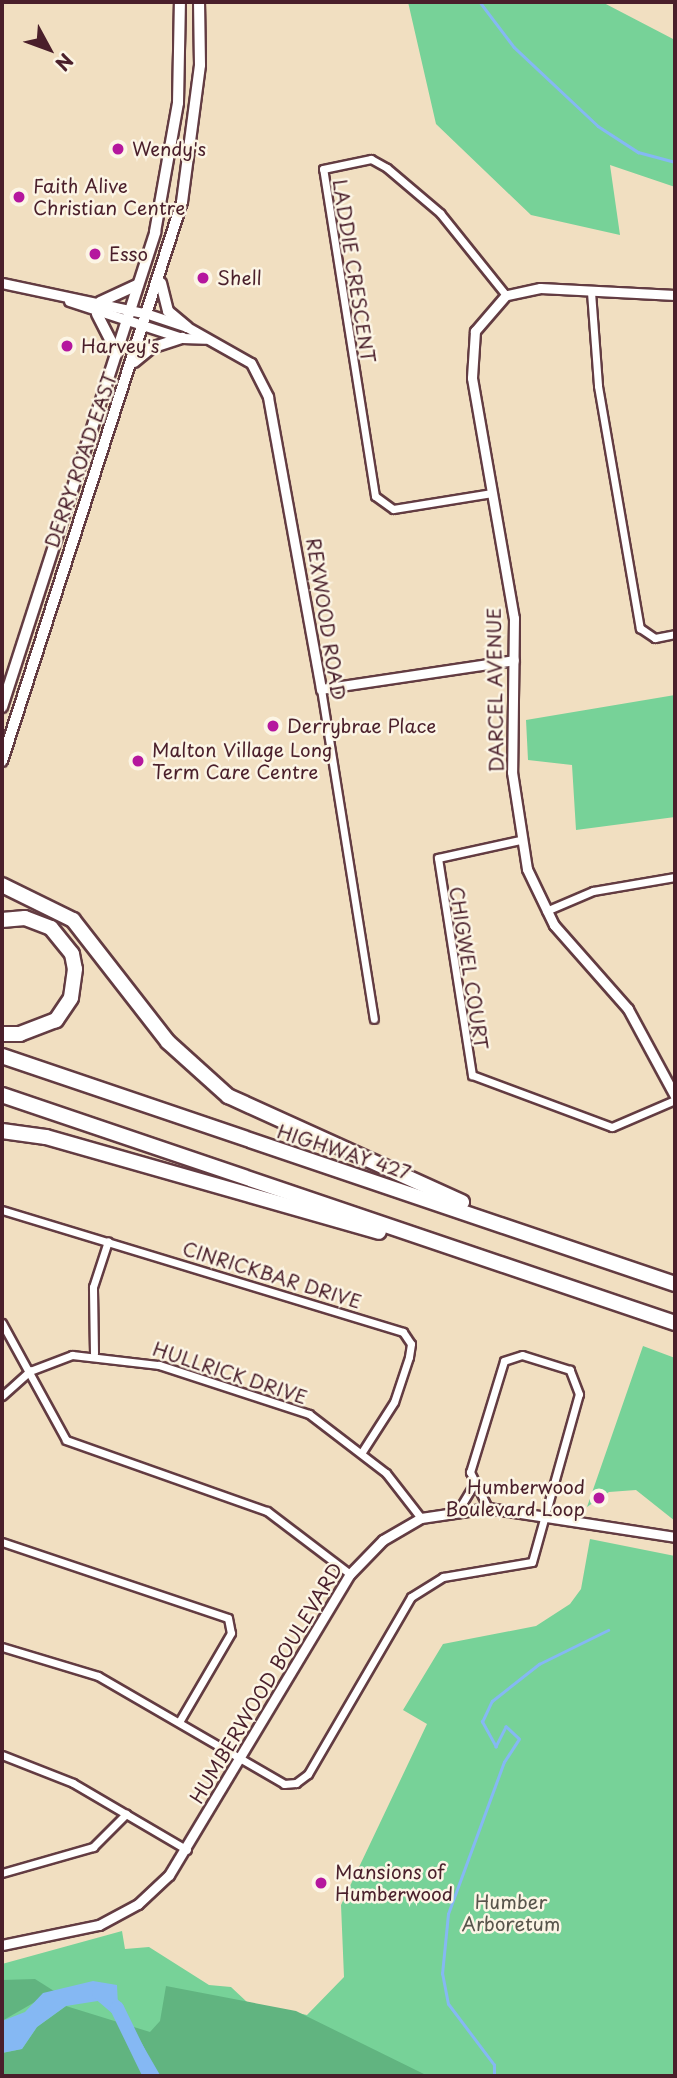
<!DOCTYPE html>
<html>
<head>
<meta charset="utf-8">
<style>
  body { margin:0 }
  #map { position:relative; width:677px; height:2078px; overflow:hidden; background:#f1dfc1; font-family:"Playpen Sans",sans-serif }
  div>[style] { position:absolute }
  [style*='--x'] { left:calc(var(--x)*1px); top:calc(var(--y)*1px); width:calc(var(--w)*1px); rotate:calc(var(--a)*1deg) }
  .green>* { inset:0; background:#77d298 }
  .forest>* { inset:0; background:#61b480 }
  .water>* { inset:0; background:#85b8f3 }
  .stream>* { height:2.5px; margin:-1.25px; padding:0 1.25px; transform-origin:1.25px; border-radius:1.25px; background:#85b8f3 }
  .river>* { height:14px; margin:-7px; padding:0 7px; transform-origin:7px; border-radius:7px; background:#85b8f3 }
  .roads { filter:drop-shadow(2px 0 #633c42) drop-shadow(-2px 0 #633c42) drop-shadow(0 2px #633c42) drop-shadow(0 -2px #633c42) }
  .minor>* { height:7px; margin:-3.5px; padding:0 3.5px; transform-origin:3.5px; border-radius:3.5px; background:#fff }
  .tertiary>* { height:9px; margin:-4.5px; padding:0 4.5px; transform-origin:4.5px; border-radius:4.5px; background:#fff }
  .secondary>* { height:10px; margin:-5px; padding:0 5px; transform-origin:5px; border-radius:5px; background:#fff }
  .motorway>* { height:14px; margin:-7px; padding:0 7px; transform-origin:7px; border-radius:7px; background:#fff }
  .dots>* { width:19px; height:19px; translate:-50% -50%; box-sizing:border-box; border:4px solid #fcf5e5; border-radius:50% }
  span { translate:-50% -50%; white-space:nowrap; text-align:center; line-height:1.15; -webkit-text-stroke:5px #fcf5e5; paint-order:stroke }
  .poi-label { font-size:19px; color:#4a1f2b }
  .left { translate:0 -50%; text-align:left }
  .right { translate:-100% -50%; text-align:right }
  .street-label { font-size:19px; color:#4a1f2b }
  .park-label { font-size:19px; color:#58554c }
  .frame { position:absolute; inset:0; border:4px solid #4a1f2b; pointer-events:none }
  .north { position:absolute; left:14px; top:14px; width:70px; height:70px; -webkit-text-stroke:5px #fcf5e5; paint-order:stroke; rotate:131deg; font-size:19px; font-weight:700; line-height:28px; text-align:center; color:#4a1f2b }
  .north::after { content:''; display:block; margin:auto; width:24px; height:32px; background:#4a1f2b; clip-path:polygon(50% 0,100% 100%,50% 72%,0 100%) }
</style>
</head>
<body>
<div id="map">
  <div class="green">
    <div style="clip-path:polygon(408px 2px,602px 2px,675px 40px,675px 187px,610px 165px,620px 235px,531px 215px,436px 124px)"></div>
    <div style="clip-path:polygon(675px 695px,675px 817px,576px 830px,572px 765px,528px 760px,526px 720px)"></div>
    <div style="clip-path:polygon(643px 1346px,675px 1358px,675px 1521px,636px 1490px,609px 1492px,587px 1507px)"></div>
    <div style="clip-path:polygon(590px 1539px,675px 1556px,675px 2076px,2px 2076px,2px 1964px,122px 1931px,125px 1949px,149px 1947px,209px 1985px,231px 1987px,247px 2002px,307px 2015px,344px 1977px,341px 1905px,427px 1724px,403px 1710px,443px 1644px,536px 1626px,570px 1604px,581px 1589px)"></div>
  </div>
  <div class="forest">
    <div style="clip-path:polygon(35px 1979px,54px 1991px,2px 2021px,2px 1980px)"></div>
    <div style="clip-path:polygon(166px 1986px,296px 2011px,428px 2076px,2px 2076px,2px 2053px,22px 2049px,37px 2027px,66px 2006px,150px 2032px,160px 2021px)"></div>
  </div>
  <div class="water">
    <div style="clip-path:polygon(93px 1981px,117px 1985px,118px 2005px,104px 2000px,66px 2006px,37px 2027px,22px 2049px,2px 2053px,2px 2021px,25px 2012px,43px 1993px)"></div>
  </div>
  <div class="stream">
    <div style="--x:480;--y:2;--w:56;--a:52.9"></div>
    <div style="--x:514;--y:47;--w:115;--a:43.2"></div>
    <div style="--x:598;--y:126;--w:48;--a:33"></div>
    <div style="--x:638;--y:152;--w:38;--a:15"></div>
    <div style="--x:118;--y:2005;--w:82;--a:60"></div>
    <div style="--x:494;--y:2076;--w:11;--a:-90"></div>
    <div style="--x:494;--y:2065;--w:76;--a:-127"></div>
    <div style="--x:448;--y:2004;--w:31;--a:-101"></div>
    <div style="--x:442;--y:1974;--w:60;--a:-84.3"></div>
    <div style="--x:448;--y:1914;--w:162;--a:-69.8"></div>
    <div style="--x:504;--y:1762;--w:27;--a:-57"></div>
    <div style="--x:519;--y:1739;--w:18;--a:-137"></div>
    <div style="--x:506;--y:1727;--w:22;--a:117"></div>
    <div style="--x:496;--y:1747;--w:29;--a:-119"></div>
    <div style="--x:482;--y:1722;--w:23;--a:-65"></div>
    <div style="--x:492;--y:1701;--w:60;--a:-38.2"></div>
    <div style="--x:539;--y:1664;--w:77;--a:-26.2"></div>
  </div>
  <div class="river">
    <div style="--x:99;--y:1993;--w:23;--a:40"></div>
    <div style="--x:117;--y:2008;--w:76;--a:64.1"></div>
  </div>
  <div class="roads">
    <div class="minor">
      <div style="--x:591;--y:292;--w:94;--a:85.7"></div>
      <div style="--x:598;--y:386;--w:246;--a:80.2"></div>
      <div style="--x:640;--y:628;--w:18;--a:34"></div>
      <div style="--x:655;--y:638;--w:20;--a:-11"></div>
      <div style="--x:492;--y:493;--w:100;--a:170.8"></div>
      <div style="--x:393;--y:509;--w:22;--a:-144"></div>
      <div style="--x:375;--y:496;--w:331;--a:-99"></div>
      <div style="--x:323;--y:169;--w:49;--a:-11.8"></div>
      <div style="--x:371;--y:159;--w:18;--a:29"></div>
      <div style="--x:387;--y:168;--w:70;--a:40.3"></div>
      <div style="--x:440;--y:213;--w:105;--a:51.2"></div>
      <div style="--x:321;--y:689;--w:334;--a:80.9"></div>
      <div style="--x:520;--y:840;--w:84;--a:167.6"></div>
      <div style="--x:438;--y:858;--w:220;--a:81.1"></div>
      <div style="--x:472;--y:1075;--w:149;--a:20.4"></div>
      <div style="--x:612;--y:1127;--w:69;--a:-23.2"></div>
      <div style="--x:546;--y:911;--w:51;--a:-23.1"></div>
      <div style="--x:593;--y:891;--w:83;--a:-9.7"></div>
      <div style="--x:2;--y:1210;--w:419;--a:16.9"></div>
      <div style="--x:403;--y:1332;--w:14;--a:56"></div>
      <div style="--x:411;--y:1344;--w:13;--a:99"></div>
      <div style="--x:409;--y:1357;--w:47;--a:108.4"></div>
      <div style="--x:394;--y:1402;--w:59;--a:122.6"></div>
      <div style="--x:2;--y:1323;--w:133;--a:61.3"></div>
      <div style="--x:66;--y:1440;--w:213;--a:19.5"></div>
      <div style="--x:267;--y:1511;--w:104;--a:37.2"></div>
      <div style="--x:94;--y:1353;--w:66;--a:-90.9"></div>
      <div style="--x:93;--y:1287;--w:48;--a:-71.9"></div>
      <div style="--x:2;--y:1396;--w:38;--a:-42"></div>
      <div style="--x:30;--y:1371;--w:45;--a:-20.9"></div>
      <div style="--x:72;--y:1355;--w:88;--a:6.6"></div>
      <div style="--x:159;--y:1365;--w:158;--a:18.1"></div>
      <div style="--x:309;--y:1414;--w:97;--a:37.5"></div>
      <div style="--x:386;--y:1473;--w:57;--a:52.1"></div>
      <div style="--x:459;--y:1509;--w:26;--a:-59"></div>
      <div style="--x:2;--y:1542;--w:238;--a:18.6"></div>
      <div style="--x:228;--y:1618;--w:15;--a:79"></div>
      <div style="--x:231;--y:1633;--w:103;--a:120.3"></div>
      <div style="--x:2;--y:1647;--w:100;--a:16.8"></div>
      <div style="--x:98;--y:1676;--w:215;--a:30.1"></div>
      <div style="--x:284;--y:1784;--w:12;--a:-5"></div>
      <div style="--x:296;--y:1783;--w:15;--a:-37"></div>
      <div style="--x:308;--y:1774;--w:205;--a:-59.8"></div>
      <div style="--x:411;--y:1597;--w:38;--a:-32"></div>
      <div style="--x:443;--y:1577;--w:90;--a:-9.6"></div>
      <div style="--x:532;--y:1562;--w:174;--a:-74.4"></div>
      <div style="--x:579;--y:1394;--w:26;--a:-111"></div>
      <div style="--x:570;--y:1370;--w:50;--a:-162.6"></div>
      <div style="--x:522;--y:1355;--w:19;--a:162"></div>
      <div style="--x:504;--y:1361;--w:116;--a:107"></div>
      <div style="--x:470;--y:1472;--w:40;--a:63.4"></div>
      <div style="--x:2;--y:1755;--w:76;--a:21.5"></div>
      <div style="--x:73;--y:1783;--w:132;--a:30.4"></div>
      <div style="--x:2;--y:1873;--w:95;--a:-15.9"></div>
      <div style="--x:93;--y:1847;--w:47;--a:-45"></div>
    </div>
    <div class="tertiary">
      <div style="--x:2;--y:283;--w:149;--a:12"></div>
      <div style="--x:148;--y:314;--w:41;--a:18.4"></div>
      <div style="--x:187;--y:327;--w:73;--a:29.4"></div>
      <div style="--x:251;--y:363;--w:38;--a:63"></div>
      <div style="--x:268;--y:397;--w:297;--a:79.7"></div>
      <div style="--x:321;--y:689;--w:195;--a:-8.5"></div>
      <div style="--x:675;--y:295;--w:135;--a:-177"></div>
      <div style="--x:540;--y:288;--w:35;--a:168"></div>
      <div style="--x:506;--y:295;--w:48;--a:130.7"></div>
      <div style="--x:475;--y:331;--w:47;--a:93.7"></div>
      <div style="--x:472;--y:378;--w:244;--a:80.1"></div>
      <div style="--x:514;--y:618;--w:154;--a:90.7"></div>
      <div style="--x:512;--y:772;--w:98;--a:81.2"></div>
      <div style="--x:527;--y:869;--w:62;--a:64.3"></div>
      <div style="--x:554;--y:925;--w:112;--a:48.6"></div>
      <div style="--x:628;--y:1009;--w:99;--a:61.6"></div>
      <div style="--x:69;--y:301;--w:119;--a:18.1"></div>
      <div style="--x:182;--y:338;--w:23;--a:2"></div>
      <div style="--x:2;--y:1945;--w:99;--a:-11.7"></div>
      <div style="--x:99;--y:1925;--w:44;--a:-28.3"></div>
      <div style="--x:138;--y:1904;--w:42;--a:-43.1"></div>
      <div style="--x:169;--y:1875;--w:351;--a:-59"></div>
      <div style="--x:350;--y:1574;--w:47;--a:-45.9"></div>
      <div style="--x:383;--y:1540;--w:44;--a:-30.1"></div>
      <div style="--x:421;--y:1518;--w:68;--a:-8.5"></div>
      <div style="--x:488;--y:1508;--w:189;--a:8.8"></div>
    </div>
    <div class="secondary">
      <div style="--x:161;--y:283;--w:29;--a:76"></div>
      <div style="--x:168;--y:311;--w:25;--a:40"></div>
      <div style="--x:100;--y:302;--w:41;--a:-24.7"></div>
      <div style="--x:97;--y:314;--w:42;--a:62.8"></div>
      <div style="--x:134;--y:362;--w:22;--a:-39"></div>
      <div style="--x:151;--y:348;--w:33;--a:-18"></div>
      <div style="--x:2;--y:707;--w:499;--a:-72.1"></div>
      <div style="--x:155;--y:232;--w:131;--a:-79.9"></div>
      <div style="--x:178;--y:103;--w:101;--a:-88.9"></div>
      <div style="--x:2;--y:761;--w:587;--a:-72.15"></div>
      <div style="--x:182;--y:202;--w:138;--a:-82.5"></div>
      <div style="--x:200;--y:65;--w:63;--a:-90.9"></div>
    </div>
    <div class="motorway">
      <div style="--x:2;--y:885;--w:79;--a:26.2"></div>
      <div style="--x:73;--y:920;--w:155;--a:52.1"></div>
      <div style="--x:168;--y:1042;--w:81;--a:42"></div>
      <div style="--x:228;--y:1096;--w:257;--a:24.4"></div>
      <div style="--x:2;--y:920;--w:23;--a:-5"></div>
      <div style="--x:25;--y:918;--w:28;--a:21"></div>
      <div style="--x:51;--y:928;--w:33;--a:51"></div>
      <div style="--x:72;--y:954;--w:15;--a:79"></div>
      <div style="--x:75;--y:969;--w:29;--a:98"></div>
      <div style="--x:71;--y:998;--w:27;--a:124"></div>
      <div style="--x:56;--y:1020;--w:39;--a:159"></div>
      <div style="--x:20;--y:1034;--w:18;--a:180"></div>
      <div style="--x:2;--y:1056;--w:711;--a:18.72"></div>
      <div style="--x:2;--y:1095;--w:711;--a:18.72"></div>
      <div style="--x:2;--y:1131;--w:44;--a:7.8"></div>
      <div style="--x:46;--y:1137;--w:346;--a:15.9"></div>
    </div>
  </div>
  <div class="dots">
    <div style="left:118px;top:149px;background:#b5179e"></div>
    <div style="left:19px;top:197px;background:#b5179e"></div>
    <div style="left:95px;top:254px;background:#b5179e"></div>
    <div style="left:203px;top:278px;background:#b5179e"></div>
    <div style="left:67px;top:346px;background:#b5179e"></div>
    <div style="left:273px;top:726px;background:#b5179e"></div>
    <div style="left:138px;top:761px;background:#b5179e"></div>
    <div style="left:599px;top:1498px;background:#b5179e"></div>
    <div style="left:321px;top:1883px;background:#b5179e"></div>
  </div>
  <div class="poi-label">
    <span class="left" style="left:132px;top:149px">Wendy's</span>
    <span class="left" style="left:33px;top:197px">Faith Alive<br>Christian Centre</span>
    <span class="left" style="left:109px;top:254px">Esso</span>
    <span class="left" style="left:217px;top:278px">Shell</span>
    <span class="left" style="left:81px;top:346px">Harvey's</span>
    <span class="left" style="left:287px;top:726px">Derrybrae Place</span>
    <span class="left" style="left:152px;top:761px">Malton Village Long<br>Term Care Centre</span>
    <span class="right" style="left:585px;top:1498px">Humberwood<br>Boulevard Loop</span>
    <span class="left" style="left:335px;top:1883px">Mansions of<br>Humberwood</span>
  </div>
  <div class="street-label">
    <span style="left:354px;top:271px;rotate:81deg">LADDIE CRESCENT</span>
    <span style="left:81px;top:460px;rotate:-71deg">DERRY ROAD EAST</span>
    <span style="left:326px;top:619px;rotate:81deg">REXWOOD ROAD</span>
    <span style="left:495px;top:690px;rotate:-91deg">DARCEL AVENUE</span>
    <span style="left:469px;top:968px;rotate:81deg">CHIGWEL COURT</span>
    <span style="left:344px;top:1152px;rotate:18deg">HIGHWAY 427</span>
    <span style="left:272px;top:1275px;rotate:17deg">CINRICKBAR DRIVE</span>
    <span style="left:230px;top:1373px;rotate:18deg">HULLRICK DRIVE</span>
    <span style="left:266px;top:1683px;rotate:-59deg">HUMBERWOOD BOULEVARD</span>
  </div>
  <div class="park-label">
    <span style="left:511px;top:1913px">Humber<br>Arboretum</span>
  </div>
  <div class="frame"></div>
  <div class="north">N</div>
</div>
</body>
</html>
